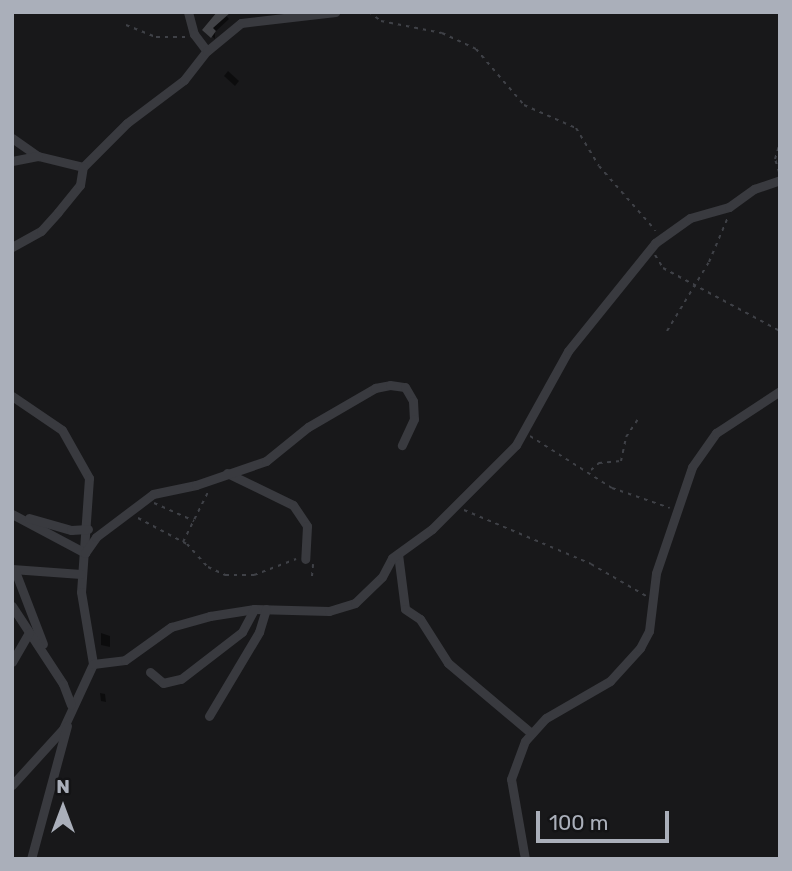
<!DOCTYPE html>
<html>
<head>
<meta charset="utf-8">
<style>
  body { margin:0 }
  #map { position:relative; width:792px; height:871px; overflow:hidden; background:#18181a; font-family:Rubik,sans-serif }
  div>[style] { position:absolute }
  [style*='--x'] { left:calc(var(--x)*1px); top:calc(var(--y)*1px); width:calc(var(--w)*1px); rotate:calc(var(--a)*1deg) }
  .shadow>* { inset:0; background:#0007 }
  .building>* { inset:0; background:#424347 }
  .path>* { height:2px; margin-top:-1px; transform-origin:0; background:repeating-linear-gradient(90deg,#3f4147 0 3.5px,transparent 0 8.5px) }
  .minor>* { height:9px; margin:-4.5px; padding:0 4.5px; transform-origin:4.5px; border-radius:4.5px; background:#393a3f }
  span { translate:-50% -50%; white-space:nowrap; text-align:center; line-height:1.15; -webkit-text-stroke:5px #131315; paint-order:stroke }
  .frame { position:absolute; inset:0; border:14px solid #aaafba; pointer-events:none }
  .north { position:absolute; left:28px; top:773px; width:70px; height:70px; -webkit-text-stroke:5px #131315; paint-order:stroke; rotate:0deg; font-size:19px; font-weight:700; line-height:28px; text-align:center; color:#aaafba }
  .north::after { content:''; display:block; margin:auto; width:24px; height:32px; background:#aaafba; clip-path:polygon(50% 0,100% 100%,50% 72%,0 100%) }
  .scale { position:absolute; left:536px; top:811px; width:133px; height:32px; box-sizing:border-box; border:4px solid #aaafba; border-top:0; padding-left:9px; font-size:21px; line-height:24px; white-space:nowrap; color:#aaafba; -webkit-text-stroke:5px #131315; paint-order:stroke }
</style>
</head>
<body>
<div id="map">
  <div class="shadow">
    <div style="clip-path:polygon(223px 12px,229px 19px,215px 32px,215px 39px,204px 30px)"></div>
    <div style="clip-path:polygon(228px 71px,239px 81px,235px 86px,224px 76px)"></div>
    <div style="clip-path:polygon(101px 633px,110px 636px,110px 647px,101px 645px)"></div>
    <div style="clip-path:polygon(100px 693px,105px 694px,106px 702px,101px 701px)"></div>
  </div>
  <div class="building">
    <div style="clip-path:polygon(217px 12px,231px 12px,213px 28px,216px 31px,211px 38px,202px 30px)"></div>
  </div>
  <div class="path">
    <div style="--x:369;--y:12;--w:15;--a:37"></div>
    <div style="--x:381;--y:21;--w:62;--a:11.1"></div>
    <div style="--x:442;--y:33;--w:38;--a:25"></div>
    <div style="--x:476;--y:49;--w:74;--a:49.4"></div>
    <div style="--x:524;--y:105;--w:57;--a:23.9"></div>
    <div style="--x:576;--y:128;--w:44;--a:58.8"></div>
    <div style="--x:599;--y:166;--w:86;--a:48.8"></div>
    <div style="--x:126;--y:25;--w:32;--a:22"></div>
    <div style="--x:156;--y:37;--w:29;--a:0"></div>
    <div style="--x:779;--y:172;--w:14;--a:-107"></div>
    <div style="--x:775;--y:159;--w:17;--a:-73"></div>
    <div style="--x:655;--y:255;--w:15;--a:58"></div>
    <div style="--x:663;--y:268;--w:133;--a:28.3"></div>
    <div style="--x:667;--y:331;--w:81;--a:-58.7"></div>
    <div style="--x:709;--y:262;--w:49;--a:-67.1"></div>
    <div style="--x:530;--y:436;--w:97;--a:32.4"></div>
    <div style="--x:612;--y:488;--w:61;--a:19"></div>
    <div style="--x:591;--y:470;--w:11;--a:-41"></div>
    <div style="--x:599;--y:463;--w:22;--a:-5"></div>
    <div style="--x:621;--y:461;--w:25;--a:-78"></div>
    <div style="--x:626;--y:437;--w:23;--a:-56"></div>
    <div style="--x:154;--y:503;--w:44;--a:24.2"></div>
    <div style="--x:464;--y:510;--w:138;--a:23"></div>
    <div style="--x:591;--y:564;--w:64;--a:30.2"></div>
    <div style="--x:138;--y:518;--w:55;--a:28"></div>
    <div style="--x:187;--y:544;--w:31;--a:48"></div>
    <div style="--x:208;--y:567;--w:19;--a:25"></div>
    <div style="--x:225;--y:575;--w:29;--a:0"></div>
    <div style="--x:254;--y:575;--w:45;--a:-20.9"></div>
    <div style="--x:183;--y:542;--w:58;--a:-63.4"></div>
    <div style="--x:312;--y:576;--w:12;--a:-85"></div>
  </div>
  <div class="minor">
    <div style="--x:188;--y:12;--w:23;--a:75"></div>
    <div style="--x:194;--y:34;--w:21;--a:53"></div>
    <div style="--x:12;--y:138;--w:32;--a:35"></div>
    <div style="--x:38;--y:156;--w:46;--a:13.7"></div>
    <div style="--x:83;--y:167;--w:62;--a:-45"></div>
    <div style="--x:127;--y:123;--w:71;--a:-37"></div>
    <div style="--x:184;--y:80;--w:37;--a:-52"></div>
    <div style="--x:207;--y:51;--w:44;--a:-39.5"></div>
    <div style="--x:241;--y:23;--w:95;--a:-6.7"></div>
    <div style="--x:12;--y:161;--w:26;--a:-11"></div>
    <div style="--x:12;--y:247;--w:33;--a:-29"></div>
    <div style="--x:41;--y:231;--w:25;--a:-48"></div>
    <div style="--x:58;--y:212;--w:35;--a:-51"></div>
    <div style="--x:80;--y:185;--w:18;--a:-81"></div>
    <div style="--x:12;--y:396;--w:60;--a:34.2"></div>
    <div style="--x:62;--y:430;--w:55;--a:60.6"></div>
    <div style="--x:89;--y:478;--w:114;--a:94"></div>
    <div style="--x:81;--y:592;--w:73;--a:80.5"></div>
    <div style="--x:93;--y:664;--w:72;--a:114.8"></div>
    <div style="--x:63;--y:729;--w:76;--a:132.3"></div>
    <div style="--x:227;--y:473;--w:73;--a:25.9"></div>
    <div style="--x:293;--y:505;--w:25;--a:56"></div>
    <div style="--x:307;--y:526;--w:33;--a:93"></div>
    <div style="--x:12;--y:514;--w:83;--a:28.1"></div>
    <div style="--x:85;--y:553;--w:19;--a:-55"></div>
    <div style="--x:96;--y:537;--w:71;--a:-37"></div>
    <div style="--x:153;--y:494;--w:44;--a:-11.8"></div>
    <div style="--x:196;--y:485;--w:74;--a:-18.9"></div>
    <div style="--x:266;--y:461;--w:54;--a:-39"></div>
    <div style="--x:308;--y:427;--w:78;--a:-30.2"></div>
    <div style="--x:375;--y:388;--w:15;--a:-11"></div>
    <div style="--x:390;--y:385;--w:15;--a:8"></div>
    <div style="--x:405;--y:387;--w:16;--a:60"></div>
    <div style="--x:413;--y:401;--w:18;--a:87"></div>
    <div style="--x:414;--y:419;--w:29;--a:115"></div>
    <div style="--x:29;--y:518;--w:44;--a:15.9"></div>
    <div style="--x:71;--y:530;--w:17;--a:-3"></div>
    <div style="--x:398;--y:554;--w:55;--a:82.7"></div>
    <div style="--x:405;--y:609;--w:18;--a:34"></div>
    <div style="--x:420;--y:619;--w:52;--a:57.5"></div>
    <div style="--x:448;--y:663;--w:109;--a:40.1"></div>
    <div style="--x:12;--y:569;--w:69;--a:4.1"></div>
    <div style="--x:15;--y:571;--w:78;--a:69"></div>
    <div style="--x:12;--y:606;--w:93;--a:56.8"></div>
    <div style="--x:63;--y:684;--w:22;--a:69"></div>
    <div style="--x:12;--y:662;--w:34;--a:-60"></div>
    <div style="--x:93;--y:664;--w:32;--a:-7"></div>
    <div style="--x:125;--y:660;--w:57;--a:-35.7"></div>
    <div style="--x:171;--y:627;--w:41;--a:-15.8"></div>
    <div style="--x:210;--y:616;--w:45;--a:-9"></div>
    <div style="--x:254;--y:609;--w:75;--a:1.5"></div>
    <div style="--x:329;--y:611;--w:27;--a:-17"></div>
    <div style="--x:355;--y:603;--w:37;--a:-44"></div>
    <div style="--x:382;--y:577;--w:21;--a:-62"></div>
    <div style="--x:392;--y:558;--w:49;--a:-35.9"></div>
    <div style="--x:432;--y:529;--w:119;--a:-45"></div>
    <div style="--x:516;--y:445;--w:107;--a:-61"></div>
    <div style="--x:568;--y:351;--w:139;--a:-51.1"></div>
    <div style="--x:655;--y:243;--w:43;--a:-35.5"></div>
    <div style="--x:690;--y:218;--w:41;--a:-15.8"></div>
    <div style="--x:729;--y:207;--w:31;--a:-36"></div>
    <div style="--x:754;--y:189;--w:28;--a:-19"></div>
    <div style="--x:150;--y:672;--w:17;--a:40"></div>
    <div style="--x:163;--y:683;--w:18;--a:-13"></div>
    <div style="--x:181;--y:679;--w:77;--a:-37.6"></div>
    <div style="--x:242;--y:632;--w:26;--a:-62"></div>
    <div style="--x:209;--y:716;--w:98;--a:-59.2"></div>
    <div style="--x:259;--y:632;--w:24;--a:-73"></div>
    <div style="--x:31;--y:859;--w:138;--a:-74.9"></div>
    <div style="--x:525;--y:859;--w:81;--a:-99.9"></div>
    <div style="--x:511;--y:779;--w:40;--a:-69.8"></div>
    <div style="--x:525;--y:741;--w:31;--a:-48"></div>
    <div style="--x:546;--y:718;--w:74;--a:-30"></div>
    <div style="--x:610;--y:681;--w:45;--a:-47.7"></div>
    <div style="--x:640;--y:648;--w:19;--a:-62"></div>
    <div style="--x:649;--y:631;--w:58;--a:-83.1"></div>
    <div style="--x:656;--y:573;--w:112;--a:-71.2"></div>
    <div style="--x:692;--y:467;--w:42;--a:-54.8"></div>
    <div style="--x:716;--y:433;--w:77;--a:-33.3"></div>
  </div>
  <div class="frame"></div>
  <div class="north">N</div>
  <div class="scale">100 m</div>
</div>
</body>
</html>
